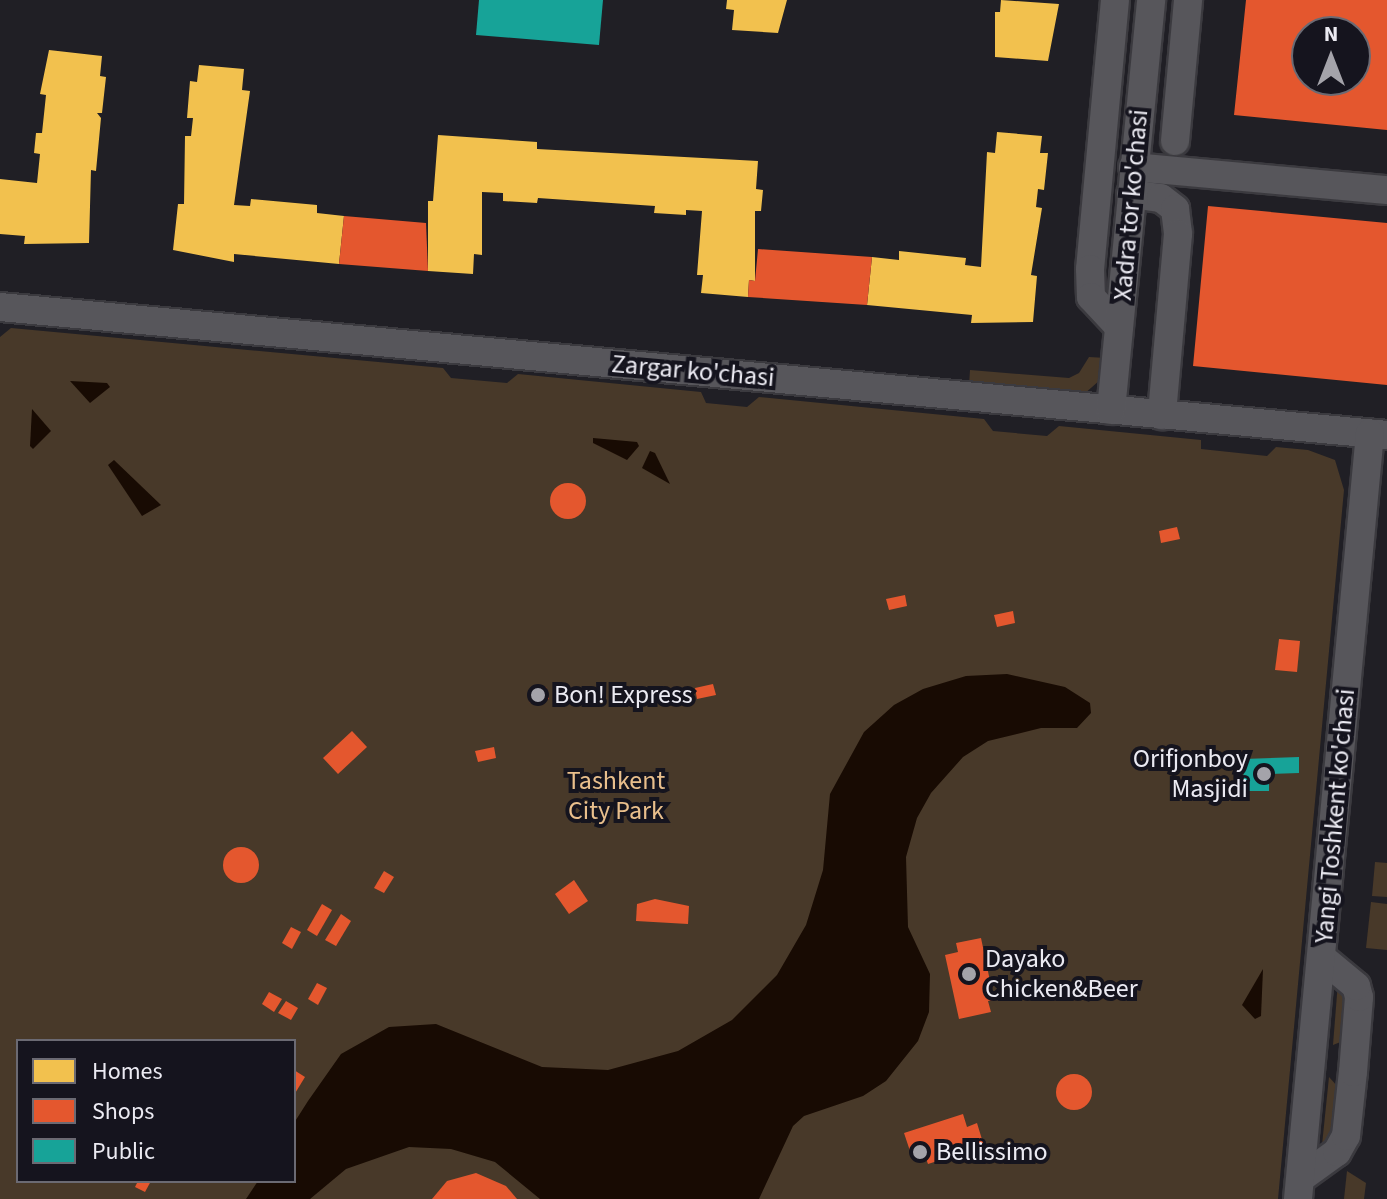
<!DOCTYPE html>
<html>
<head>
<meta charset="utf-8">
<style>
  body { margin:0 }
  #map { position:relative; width:1387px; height:1199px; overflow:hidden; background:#201f25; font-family:"Source Sans 3",sans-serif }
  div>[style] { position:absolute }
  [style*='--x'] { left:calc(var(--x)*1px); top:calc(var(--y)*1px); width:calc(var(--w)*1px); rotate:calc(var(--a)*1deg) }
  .green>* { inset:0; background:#483929 }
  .water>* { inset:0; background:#180b03 }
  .homes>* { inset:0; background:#f2c14e }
  .shops>* { inset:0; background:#e4572e }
  .round { border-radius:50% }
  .public>* { inset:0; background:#17a398 }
  .roads { filter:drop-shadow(2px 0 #3b3a3f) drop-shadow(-2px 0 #3b3a3f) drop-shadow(0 2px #3b3a3f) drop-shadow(0 -2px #3b3a3f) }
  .minor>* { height:28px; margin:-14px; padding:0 14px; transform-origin:14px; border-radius:14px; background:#57565b }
  .dots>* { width:22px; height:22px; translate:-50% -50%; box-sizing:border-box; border:4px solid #15141e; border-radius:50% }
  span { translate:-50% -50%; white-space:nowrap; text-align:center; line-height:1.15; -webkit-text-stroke:8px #15141e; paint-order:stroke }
  .street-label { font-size:26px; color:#ebeaf2 }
  .poi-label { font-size:26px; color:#ebeaf2 }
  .left { translate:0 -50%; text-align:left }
  .right { translate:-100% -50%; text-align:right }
  .park-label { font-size:26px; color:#e9bf8c }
  .legend { position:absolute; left:16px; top:1039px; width:280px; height:144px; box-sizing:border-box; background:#15141e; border:2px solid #6b6a73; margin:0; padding:10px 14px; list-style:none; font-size:24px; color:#ebeaf2 }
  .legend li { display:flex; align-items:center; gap:16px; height:40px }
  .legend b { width:40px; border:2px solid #6b6a73 }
  .north { position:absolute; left:1291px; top:16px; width:80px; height:80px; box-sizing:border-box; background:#15141e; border:2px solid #6b6a73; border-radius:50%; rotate:0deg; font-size:22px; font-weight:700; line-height:32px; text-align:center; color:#ebeaf2 }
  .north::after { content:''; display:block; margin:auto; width:28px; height:36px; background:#a4a3aa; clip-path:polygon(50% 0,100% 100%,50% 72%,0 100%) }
</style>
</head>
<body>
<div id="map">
  <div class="green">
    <div style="clip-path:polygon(evenodd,11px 328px,443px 368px,451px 378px,507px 383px,518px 374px,701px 392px,706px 403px,747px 407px,759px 397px,984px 419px,993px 431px,1047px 436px,1059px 426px,1201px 440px,1201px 449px,1267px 456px,1276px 447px,1308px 450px,1335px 460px,1344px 490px,1278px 1199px,0 1199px,0 337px,11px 328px,18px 1041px,294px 1041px,294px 1181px,18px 1181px,18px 1041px)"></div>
    <div style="clip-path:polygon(1089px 357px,1106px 358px,1100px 380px,1083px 395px,969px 386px,970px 370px,1069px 378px,1079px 373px)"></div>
    <div style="clip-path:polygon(1375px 862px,1387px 863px,1387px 897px,1372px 896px)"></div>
    <div style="clip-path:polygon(1371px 902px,1387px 904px,1387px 950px,1366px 948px)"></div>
    <div style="clip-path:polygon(1338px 982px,1348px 991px,1343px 1041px,1333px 1045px)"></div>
    <div style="clip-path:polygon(1329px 1077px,1338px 1087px,1333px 1137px,1322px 1145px)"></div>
    <div style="clip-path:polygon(1347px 1171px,1366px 1183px,1364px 1199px,1344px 1199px)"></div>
  </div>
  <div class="water">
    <div style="clip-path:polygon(70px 381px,107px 383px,110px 387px,90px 403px)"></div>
    <div style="clip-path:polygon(32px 409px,51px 431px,33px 449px,30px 446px)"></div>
    <div style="clip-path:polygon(593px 438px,637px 442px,639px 446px,627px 460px,593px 443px)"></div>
    <div style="clip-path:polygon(650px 451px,655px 453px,670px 484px,642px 468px)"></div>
    <div style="clip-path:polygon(114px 460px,161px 505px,142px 516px,108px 465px)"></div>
    <div style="clip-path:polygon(1007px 674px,1065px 687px,1090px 703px,1091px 713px,1077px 728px,1041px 728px,988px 741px,963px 757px,931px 793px,917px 818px,906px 857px,908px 927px,930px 974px,929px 1012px,918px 1041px,886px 1081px,863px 1096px,804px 1116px,793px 1126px,759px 1199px,540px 1199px,495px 1162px,451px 1149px,409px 1147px,346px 1169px,310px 1199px,246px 1199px,258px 1181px,294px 1181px,294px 1123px,308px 1101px,341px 1054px,389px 1027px,436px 1024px,542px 1067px,608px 1070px,678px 1051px,732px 1020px,777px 975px,806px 925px,823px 870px,830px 794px,864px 732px,894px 705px,923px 689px,966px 676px)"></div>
    <div style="clip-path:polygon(1263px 969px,1261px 1016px,1255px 1019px,1242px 1005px)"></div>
  </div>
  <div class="homes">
    <div style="clip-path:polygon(727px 0,787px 0,778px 33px,732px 30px,734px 10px,726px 9px)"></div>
    <div style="clip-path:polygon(1001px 0,1059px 4px,1048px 61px,995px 57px,995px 12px,1000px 12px)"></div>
    <div style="clip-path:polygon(49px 50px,102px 56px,100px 76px,106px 77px,102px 113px,97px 113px,101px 118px,96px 171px,91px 170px,89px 243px,24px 244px,25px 236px,0 234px,0 179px,37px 183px,40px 154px,34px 153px,36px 133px,42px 133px,46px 95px,40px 94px)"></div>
    <div style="clip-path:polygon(199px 65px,244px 69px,242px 90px,250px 91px,234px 205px,250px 206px,251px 199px,317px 205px,317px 213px,344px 216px,339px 264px,234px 254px,234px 262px,173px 250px,178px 204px,184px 204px,185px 136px,191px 136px,193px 118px,187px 118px,190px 81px,197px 82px)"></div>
    <div style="clip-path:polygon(997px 132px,1042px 136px,1040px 153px,1048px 153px,1044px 190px,1038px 189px,1036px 207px,1042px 208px,1031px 275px,1037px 276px,1033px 322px,971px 323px,972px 315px,867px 305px,872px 257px,899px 260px,899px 251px,966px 258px,965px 265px,981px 267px,987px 152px,995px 153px)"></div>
    <div style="clip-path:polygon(438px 135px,537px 142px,537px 149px,758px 161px,756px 189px,763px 190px,761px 211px,755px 211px,755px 281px,749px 280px,748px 297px,701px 293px,703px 275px,697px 275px,702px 211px,686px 210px,686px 215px,654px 213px,655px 206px,538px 198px,537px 203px,503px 201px,503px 193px,482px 192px,482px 255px,474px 254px,473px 274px,428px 271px,428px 201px,433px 201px)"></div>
  </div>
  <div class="shops">
    <div style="clip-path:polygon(evenodd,1246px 0,1387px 0,1387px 130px,1234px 115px,1246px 0,1307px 32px,1355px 32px,1355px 80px,1307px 80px,1307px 32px)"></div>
    <div style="clip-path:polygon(1208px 206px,1387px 223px,1387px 385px,1193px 366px)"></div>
    <div style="clip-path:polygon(344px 216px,426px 223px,428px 271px,339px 264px)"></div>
    <div style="clip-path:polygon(758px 249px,872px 257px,867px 305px,748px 297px,749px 280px,755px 281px)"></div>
    <div class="round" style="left:550px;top:483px;width:36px;height:36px"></div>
    <div style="clip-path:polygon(1177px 527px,1180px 539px,1161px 543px,1159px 531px)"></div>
    <div style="clip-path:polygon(905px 595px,907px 606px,889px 610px,886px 599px)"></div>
    <div style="clip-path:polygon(1013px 611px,1015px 623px,997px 627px,994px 615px)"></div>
    <div style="clip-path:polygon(1279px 639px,1300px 641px,1297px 672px,1275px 670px)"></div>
    <div style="clip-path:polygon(713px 684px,716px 695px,697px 699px,695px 688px)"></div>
    <div style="clip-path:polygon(546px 687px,549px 699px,530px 703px,528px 691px)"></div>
    <div style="clip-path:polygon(352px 731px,367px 747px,338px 774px,323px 758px)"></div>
    <div style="clip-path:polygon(494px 747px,496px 758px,478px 762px,475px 751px)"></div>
    <div class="round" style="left:223px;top:847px;width:36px;height:36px"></div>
    <div style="clip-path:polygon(384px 871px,394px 877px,384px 893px,374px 888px)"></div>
    <div style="clip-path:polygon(574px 880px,588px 901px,569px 914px,555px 894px)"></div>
    <div style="clip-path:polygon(655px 899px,689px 906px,688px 924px,636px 921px,637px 904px)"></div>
    <div style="clip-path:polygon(322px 904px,332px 910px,317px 936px,307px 930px)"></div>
    <div style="clip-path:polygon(341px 914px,351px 921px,336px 946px,325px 940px)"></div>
    <div style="clip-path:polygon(291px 927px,301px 932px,292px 949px,282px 943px)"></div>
    <div style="clip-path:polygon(981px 938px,994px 1000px,988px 1001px,991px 1012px,959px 1019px,945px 955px,958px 952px,956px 943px)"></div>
    <div style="clip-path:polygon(317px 983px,327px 988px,318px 1005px,308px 999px)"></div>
    <div style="clip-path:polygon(269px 992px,282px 999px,274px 1012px,262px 1004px)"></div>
    <div style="clip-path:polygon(286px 1001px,298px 1008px,291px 1020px,278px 1013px)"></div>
    <div style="clip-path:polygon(294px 1070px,305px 1077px,294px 1095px)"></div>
    <div class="round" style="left:1056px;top:1074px;width:36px;height:36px"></div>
    <div style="clip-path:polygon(963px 1114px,967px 1127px,977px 1123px,984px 1146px,928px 1164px,925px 1156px,913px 1160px,904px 1133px)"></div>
    <div style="clip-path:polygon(476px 1173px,506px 1186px,517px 1199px,432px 1199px,447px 1181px)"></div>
    <div style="clip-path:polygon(138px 1181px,151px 1181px,145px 1192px,135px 1187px)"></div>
  </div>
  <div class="public">
    <div style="clip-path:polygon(479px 0,603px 0,599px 45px,476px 35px)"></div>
    <div style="clip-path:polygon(1299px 757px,1299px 773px,1269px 774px,1269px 791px,1244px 791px,1243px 759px)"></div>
  </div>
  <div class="roads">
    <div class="minor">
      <div style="--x:1115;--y:0;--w:270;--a:95.3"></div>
      <div style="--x:1090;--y:269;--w:28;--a:88"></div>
      <div style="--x:1091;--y:297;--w:41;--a:47"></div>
      <div style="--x:1175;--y:141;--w:142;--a:-84.7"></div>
      <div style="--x:1133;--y:167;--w:255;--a:5.2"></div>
      <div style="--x:1131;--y:194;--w:30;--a:8"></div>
      <div style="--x:1161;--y:198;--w:18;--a:38"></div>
      <div style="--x:1175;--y:209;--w:25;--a:83"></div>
      <div style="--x:1178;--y:234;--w:182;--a:95.1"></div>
      <div style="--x:0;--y:307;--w:1393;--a:5.27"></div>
      <div style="--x:1111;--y:410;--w:412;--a:-84.4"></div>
      <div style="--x:1301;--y:1178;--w:44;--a:-35.8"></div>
      <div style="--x:1337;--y:1152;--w:18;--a:-61"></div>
      <div style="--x:1346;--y:1136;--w:64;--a:-83.8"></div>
      <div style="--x:1353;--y:1072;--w:75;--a:-85.4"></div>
      <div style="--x:1359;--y:997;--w:11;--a:-105"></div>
      <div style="--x:1356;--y:986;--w:45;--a:-140.4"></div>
      <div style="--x:1298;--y:1199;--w:769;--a:-84.63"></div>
    </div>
  </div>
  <div class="dots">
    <div style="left:538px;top:695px;background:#a4a3aa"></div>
    <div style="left:1264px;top:774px;background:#a4a3aa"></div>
    <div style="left:969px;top:974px;background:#a4a3aa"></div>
    <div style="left:920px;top:1152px;background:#a4a3aa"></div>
  </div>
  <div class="street-label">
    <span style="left:1131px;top:205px;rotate:-85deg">Xadra tor ko'chasi</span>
    <span style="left:693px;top:371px;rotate:5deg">Zargar ko'chasi</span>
    <span style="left:1335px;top:816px;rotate:-85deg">Yangi Toshkent ko'chasi</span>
  </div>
  <div class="poi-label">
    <span class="left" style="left:554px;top:695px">Bon! Express</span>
    <span class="right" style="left:1248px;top:774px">Orifjonboy<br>Masjidi</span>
    <span class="left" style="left:985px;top:974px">Dayako<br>Chicken&amp;Beer</span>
    <span class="left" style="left:936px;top:1152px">Bellissimo</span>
  </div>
  <div class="park-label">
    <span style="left:616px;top:796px">Tashkent<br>City Park</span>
  </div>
  <ul class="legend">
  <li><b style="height:22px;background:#f2c14e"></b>Homes</li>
  <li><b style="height:22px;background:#e4572e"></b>Shops</li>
  <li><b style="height:22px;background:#17a398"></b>Public</li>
  </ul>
  <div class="north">N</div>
</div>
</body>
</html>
